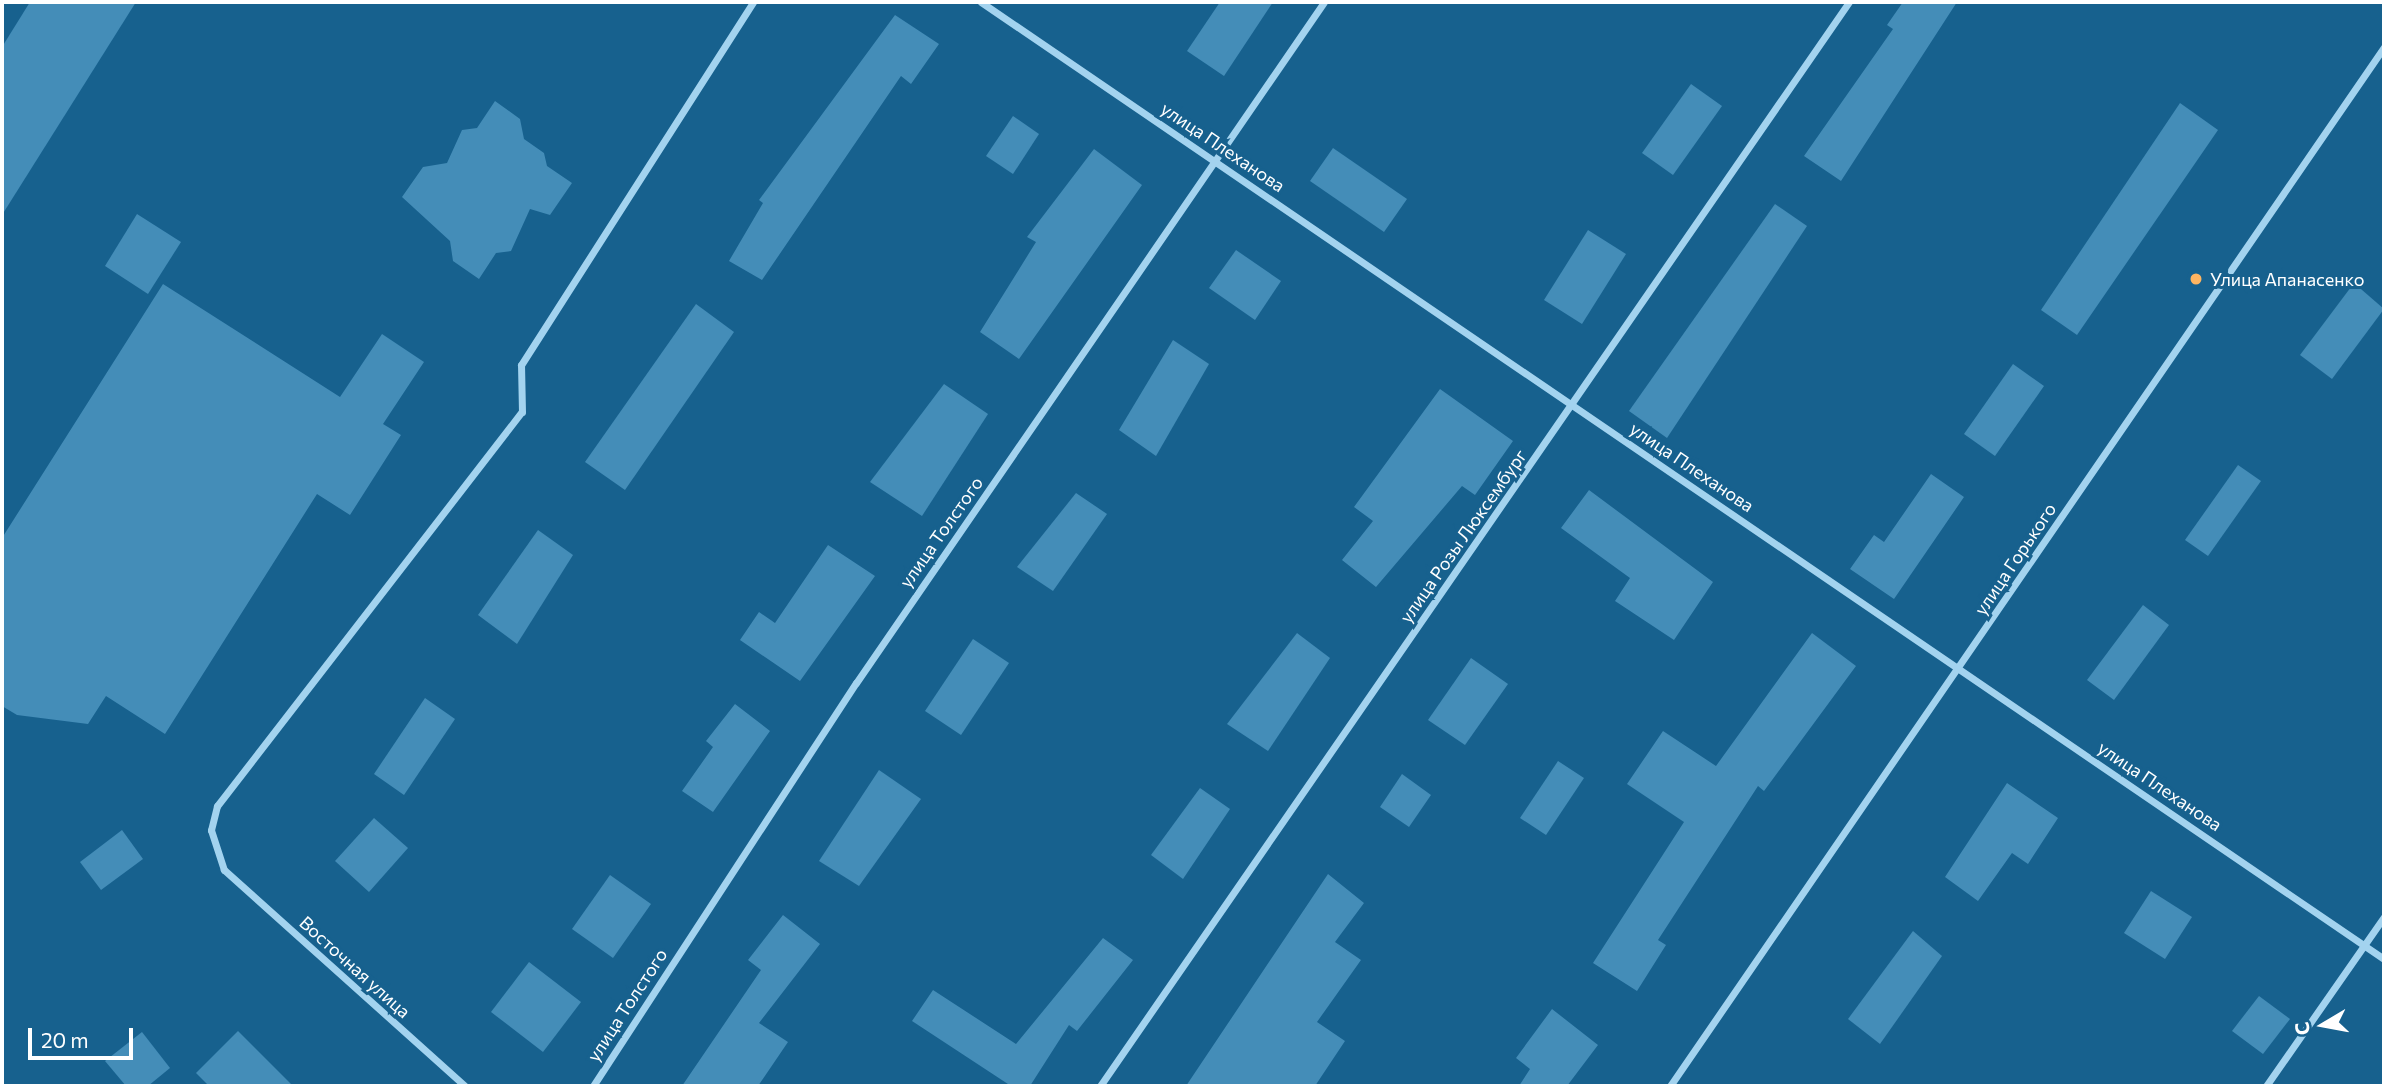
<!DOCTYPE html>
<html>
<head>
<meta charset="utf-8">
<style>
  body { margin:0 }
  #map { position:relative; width:2386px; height:1088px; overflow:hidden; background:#17618e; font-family:Commissioner,sans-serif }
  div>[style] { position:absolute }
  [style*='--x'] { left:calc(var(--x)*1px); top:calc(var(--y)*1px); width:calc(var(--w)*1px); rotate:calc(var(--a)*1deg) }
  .building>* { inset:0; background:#448db8 }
  .minor>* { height:7px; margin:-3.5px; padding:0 3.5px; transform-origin:3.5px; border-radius:3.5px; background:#a3d3ef }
  .dots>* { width:19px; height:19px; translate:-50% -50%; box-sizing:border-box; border:4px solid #17618e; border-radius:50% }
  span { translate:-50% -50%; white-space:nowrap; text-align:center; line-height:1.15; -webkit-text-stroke:6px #17618e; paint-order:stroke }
  .street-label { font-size:18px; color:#fff }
  .poi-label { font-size:18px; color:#fff }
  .left { translate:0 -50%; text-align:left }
  .frame { position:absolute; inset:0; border:4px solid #fff; pointer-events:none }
  .north { position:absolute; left:2288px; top:990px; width:70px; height:70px; -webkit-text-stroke:5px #17618e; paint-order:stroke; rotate:260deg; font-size:19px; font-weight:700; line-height:28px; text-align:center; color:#fff }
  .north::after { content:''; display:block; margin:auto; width:24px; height:32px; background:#fff; clip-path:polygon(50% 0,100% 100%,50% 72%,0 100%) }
  .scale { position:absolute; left:28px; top:1028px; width:105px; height:32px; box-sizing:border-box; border:4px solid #fff; border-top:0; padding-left:9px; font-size:21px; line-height:24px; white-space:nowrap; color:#fff; -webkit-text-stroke:5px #17618e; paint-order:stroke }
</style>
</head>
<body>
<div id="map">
  <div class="building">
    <div style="clip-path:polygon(30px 2px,136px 2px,2px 215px,2px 47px)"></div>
    <div style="clip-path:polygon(1220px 2px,1273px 2px,1224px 76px,1187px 51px)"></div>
    <div style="clip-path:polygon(1903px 2px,1957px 2px,1841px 181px,1804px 156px,1893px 29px,1887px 25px)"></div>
    <div style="clip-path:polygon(895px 15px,939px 44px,911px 84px,901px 76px,762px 280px,729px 261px,763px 203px,759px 200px)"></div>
    <div style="clip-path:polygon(1691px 84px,1722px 106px,1673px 175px,1642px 153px)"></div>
    <div style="clip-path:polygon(495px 101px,520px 119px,524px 139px,544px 153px,547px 166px,572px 183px,550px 215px,530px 209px,511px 251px,496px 253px,479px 279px,453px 261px,450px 241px,402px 197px,423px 167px,447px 163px,462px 130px,477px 128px)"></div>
    <div style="clip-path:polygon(2180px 103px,2218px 130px,2077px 335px,2041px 310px)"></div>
    <div style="clip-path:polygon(1013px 116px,1039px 134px,1013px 174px,986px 156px)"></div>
    <div style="clip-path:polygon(1333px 148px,1407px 199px,1384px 232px,1310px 181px)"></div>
    <div style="clip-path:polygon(1094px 149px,1142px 185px,1019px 359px,980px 332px,1036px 242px,1027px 237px)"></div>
    <div style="clip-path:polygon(1775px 204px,1807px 226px,1667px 438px,1629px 411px)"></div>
    <div style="clip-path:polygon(137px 214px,181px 242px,148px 294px,105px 266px)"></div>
    <div style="clip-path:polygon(1588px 230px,1626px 254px,1582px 324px,1544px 300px)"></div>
    <div style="clip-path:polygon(1236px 250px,1281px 281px,1255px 320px,1209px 288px)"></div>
    <div style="clip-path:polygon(2354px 283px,2384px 309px,2332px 379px,2300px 355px)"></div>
    <div style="clip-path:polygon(163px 284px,340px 397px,382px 334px,424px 362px,383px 424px,401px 435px,350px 515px,317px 494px,165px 734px,106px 696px,88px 724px,17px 715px,2px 706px,2px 538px)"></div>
    <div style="clip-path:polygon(696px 304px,734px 332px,625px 490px,585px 462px)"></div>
    <div style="clip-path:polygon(1173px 340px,1209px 364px,1156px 456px,1119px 430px)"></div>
    <div style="clip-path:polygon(2013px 364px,2044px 386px,1995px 456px,1964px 434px)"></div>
    <div style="clip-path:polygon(944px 384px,988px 414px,922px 516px,870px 482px)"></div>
    <div style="clip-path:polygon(1440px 389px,1513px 441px,1475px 495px,1462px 486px,1376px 587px,1342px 560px,1373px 521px,1354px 507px)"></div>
    <div style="clip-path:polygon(2238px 465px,2261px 481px,2208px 556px,2185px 540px)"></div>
    <div style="clip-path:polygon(1931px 474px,1964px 497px,1894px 599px,1850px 569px,1874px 535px,1884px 542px)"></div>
    <div style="clip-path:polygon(1589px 490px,1713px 582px,1674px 640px,1615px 601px,1630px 578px,1561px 528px)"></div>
    <div style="clip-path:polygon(1076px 493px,1107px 514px,1053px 591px,1017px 567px)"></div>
    <div style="clip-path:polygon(538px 530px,573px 555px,517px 644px,478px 615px)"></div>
    <div style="clip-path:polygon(828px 545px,875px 576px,800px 681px,740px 640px,759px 612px,775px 623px)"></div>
    <div style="clip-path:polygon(2143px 605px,2169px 625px,2114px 700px,2087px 680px)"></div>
    <div style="clip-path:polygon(1297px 633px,1330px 658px,1268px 751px,1227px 724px)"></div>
    <div style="clip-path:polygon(1812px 633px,1856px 666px,1764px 791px,1758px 786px,1658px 940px,1666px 945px,1637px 991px,1593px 963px,1684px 822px,1627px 784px,1663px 731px,1716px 766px)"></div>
    <div style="clip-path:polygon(973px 639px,1009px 663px,961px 735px,925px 711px)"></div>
    <div style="clip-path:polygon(1471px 658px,1508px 684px,1465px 745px,1428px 720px)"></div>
    <div style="clip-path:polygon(425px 698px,455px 719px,404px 795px,374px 774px)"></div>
    <div style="clip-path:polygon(735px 704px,770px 731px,713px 812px,682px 791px,713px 747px,706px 741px)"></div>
    <div style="clip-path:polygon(1558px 761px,1584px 778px,1546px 835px,1520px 818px)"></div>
    <div style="clip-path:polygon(879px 770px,921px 799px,859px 886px,819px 861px)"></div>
    <div style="clip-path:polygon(1402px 774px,1431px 795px,1409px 827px,1380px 807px)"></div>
    <div style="clip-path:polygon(2007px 783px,2058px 818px,2028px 864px,2012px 853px,1978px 901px,1945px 877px)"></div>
    <div style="clip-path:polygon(1200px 788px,1230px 809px,1183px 879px,1151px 855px)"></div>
    <div style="clip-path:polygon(374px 818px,408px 848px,369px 892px,335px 861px)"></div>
    <div style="clip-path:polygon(122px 830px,143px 859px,101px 890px,80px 862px)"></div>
    <div style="clip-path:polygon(1328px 874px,1364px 903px,1335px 942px,1361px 960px,1317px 1022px,1345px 1041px,1315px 1086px,1186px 1086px)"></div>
    <div style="clip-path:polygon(610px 875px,651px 904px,613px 958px,572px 929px)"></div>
    <div style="clip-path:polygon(2151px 891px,2192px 917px,2165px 959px,2124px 933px)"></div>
    <div style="clip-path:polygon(783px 915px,820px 944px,759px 1023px,788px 1042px,758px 1086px,682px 1086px,761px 970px,748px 960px)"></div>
    <div style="clip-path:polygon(1913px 931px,1942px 956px,1880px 1044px,1848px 1019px)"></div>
    <div style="clip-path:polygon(1103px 938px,1133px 960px,1077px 1031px,1069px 1025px,1030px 1086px,1011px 1086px,912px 1021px,933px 990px,1016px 1044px)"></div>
    <div style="clip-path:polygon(529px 962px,581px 1002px,543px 1052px,491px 1012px)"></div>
    <div style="clip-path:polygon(2259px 996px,2290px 1019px,2263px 1054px,2232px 1031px)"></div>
    <div style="clip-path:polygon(1552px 1009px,1598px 1045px,1567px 1086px,1519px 1086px,1530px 1069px,1516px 1058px)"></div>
    <div style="clip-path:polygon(238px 1031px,293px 1086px,209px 1086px,196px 1073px)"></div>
    <div style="clip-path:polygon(142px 1032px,170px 1068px,148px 1086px,126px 1086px,105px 1061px)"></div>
  </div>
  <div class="minor">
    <div style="--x:981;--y:2;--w:1698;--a:34.3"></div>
    <div style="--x:465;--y:1086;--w:324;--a:-138.1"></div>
    <div style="--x:224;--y:870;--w:42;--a:-108"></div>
    <div style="--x:211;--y:830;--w:25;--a:-76"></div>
    <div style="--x:217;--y:806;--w:498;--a:-52.3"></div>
    <div style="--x:522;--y:412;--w:47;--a:-91.2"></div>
    <div style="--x:521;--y:365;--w:431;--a:-57.4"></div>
    <div style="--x:593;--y:1086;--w:481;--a:-56.9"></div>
    <div style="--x:856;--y:683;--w:826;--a:-55.5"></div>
    <div style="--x:1100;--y:1086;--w:1318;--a:-55.36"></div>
    <div style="--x:1670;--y:1086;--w:1261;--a:-55.5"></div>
    <div style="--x:2266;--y:1086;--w:206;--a:-55.1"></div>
  </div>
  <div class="dots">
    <div style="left:2196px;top:279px;background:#ffb561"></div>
  </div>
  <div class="street-label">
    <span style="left:1223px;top:147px;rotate:34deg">улица Плеханова</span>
    <span style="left:1692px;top:467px;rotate:34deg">улица Плеханова</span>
    <span style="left:941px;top:532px;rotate:-55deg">улица Толстого</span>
    <span style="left:1463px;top:536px;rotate:-55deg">улица Розы Люксембург</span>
    <span style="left:2015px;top:559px;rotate:-56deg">улица Горького</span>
    <span style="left:2160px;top:786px;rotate:34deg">улица Плеханова</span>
    <span style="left:355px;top:967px;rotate:42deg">Восточная улица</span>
    <span style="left:627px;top:1005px;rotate:-57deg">улица Толстого</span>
  </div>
  <div class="poi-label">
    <span class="left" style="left:2210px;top:279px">Улица Апанасенко</span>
  </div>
  <div class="frame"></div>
  <div class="north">С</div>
  <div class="scale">20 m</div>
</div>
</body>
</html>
